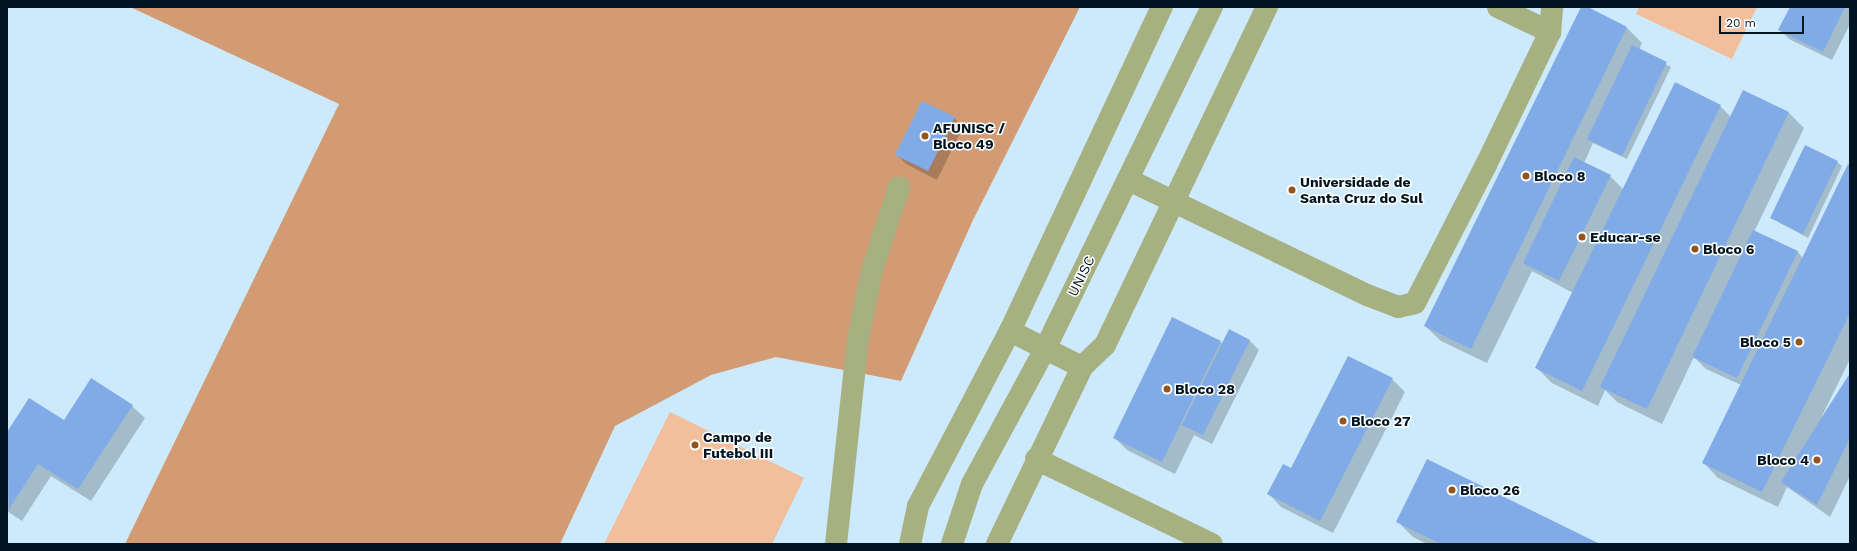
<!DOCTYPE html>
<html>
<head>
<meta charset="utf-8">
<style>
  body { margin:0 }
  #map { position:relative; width:1857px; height:551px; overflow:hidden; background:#cdeafd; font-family:"Work Sans",sans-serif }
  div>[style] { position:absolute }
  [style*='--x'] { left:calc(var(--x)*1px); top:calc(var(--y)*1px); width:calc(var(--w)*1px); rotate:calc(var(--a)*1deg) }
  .green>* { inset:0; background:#f1bf9b }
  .forest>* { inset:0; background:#d29b73 }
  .shadow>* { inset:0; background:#0003 }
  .building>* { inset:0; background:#80abe7 }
  .minor>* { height:22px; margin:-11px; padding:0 11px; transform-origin:11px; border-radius:11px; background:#a6b081 }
  .dots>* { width:11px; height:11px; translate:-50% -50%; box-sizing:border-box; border:2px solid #fff; border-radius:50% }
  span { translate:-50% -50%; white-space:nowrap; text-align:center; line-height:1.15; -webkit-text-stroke:3px #fff; paint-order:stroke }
  .poi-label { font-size:14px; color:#001421; font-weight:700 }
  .left { translate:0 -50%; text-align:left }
  .right { translate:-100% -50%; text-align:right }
  .street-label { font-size:14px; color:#001421 }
  .frame { position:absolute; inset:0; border:8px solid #001421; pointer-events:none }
  .scale { position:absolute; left:1719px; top:16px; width:85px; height:18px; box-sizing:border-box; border:2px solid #001421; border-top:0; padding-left:5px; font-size:12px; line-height:14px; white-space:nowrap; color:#001421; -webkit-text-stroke:3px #fff; paint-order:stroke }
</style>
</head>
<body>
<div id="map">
  <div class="green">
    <div style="clip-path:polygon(1639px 7px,1757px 7px,1732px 59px,1636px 14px)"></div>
    <div style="clip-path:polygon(670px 412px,804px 478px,772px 544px,604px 544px)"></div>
  </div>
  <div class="forest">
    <div style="clip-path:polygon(130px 7px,1080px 7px,973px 220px,901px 381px,776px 357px,711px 375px,615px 426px,560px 544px,125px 544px,339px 104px)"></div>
  </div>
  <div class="shadow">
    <div style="clip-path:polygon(1582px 7px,1627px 28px,1642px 43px,1639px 50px,1671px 67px,1627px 159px,1593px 143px,1584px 163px,1610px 176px,1624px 190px,1720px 106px,1731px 117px,1744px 91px,1789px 113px,1804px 128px,1754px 232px,1798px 252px,1803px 258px,1850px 167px,1850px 359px,1821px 418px,1850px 375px,1850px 476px,1830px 517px,1787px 487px,1778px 507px,1718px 478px,1703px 462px,1741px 385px,1706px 369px,1694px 357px,1662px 424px,1617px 402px,1605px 390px,1598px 406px,1552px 383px,1537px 368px,1573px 293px,1532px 271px,1487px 363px,1441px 341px,1425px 326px)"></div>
    <div style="clip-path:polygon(1791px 7px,1850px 7px,1850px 24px,1832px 60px,1789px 39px,1780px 30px)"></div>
    <div style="clip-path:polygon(954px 118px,963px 127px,937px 180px,906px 164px,897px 155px)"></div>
    <div style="clip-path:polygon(1837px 162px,1842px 166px,1808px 238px,1771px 218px)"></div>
    <div style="clip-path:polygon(1229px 331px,1250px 341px,1259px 350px,1212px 444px,1194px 435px,1175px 474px,1127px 450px,1114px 437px,1221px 342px,1223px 344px)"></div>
    <div style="clip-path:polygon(1392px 379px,1405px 392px,1333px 533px,1281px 507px,1269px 494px,1292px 470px)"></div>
    <div style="clip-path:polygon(29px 399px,64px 422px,132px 406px,145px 418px,91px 501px,51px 476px,22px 521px,7px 511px,7px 434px)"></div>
    <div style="clip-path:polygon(1398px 522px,1598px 544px,1427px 544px,1413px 537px)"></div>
  </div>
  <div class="building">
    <div style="clip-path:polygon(1581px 7px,1588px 7px,1627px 27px,1471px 349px,1424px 326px)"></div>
    <div style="clip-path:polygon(1790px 7px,1845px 7px,1823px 52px,1778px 30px)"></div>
    <div style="clip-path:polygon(1632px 45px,1667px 62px,1622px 156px,1587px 139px)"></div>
    <div style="clip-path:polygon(1675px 82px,1721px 105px,1582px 391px,1535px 368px)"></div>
    <div style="clip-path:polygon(1743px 90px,1789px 112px,1647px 409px,1600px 387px)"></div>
    <div style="clip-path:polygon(922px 101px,955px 117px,928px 171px,895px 155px)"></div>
    <div style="clip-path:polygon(1805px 145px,1838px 161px,1803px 234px,1770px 218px)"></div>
    <div style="clip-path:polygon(1574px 157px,1611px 175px,1559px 281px,1523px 263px)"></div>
    <div style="clip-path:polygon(1848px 164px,1850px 166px,1850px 313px,1762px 492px,1702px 463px)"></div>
    <div style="clip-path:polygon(1753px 230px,1798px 251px,1737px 378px,1692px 357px)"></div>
    <div style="clip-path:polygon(1172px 317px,1221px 341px,1162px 462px,1113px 438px)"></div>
    <div style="clip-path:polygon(1229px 329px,1250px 340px,1203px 435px,1182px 425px)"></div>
    <div style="clip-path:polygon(1348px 356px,1393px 378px,1320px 521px,1267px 494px,1283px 464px,1291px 468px)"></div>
    <div style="clip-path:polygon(1850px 373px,1850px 438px,1817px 505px,1781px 482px)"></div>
    <div style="clip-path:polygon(91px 378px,133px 405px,78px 489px,38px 464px,9px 509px,7px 432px,29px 398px,64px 420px)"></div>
    <div style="clip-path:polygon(1427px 459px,1600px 544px,1441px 544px,1396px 522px)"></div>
  </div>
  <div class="minor">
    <div style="--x:1498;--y:7;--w:58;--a:25.7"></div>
    <div style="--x:1129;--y:180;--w:264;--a:25.8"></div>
    <div style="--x:1367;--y:295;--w:33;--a:21"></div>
    <div style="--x:1398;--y:307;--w:17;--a:-13"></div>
    <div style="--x:1415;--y:303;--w:155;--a:-62.8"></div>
    <div style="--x:1486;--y:165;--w:148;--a:-64.3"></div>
    <div style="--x:1550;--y:32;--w:25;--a:-85"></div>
    <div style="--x:1010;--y:331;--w:80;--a:26.6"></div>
    <div style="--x:1082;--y:367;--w:32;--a:-44"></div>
    <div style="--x:1105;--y:345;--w:375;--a:-64.4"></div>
    <div style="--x:1036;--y:459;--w:195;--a:25.8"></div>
    <div style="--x:836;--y:544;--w:206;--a:-83.9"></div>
    <div style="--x:858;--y:339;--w:70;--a:-78.5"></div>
    <div style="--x:872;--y:270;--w:87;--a:-72"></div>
    <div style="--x:910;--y:544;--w:39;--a:-78"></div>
    <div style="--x:918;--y:506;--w:198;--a:-62.3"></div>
    <div style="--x:1010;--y:331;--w:358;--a:-64.9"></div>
    <div style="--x:952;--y:544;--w:63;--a:-71.6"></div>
    <div style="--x:972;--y:484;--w:153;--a:-61.6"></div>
    <div style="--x:1045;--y:349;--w:381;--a:-64"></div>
    <div style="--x:997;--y:544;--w:196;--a:-64.3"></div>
  </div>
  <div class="dots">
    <div style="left:925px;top:136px;background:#94541d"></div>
    <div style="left:1526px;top:176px;background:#94541d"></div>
    <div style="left:1292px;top:190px;background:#94541d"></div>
    <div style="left:1582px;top:237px;background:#94541d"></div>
    <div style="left:1695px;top:249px;background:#94541d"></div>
    <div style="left:1799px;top:342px;background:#94541d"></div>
    <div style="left:1167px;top:389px;background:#94541d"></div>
    <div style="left:1343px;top:421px;background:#94541d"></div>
    <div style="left:695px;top:445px;background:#94541d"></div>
    <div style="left:1817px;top:460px;background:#94541d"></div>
    <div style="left:1452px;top:490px;background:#94541d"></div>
  </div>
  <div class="poi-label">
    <span class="left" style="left:933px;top:136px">AFUNISC /<br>Bloco 49</span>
    <span class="left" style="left:1534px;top:176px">Bloco 8</span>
    <span class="left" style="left:1300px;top:190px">Universidade de<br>Santa Cruz do Sul</span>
    <span class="left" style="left:1590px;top:237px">Educar-se</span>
    <span class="left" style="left:1703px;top:249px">Bloco 6</span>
    <span class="right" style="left:1791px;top:342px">Bloco 5</span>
    <span class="left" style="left:1175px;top:389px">Bloco 28</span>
    <span class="left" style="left:1351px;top:421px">Bloco 27</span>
    <span class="left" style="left:703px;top:445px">Campo de<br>Futebol III</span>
    <span class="right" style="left:1809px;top:460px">Bloco 4</span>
    <span class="left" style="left:1460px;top:490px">Bloco 26</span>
  </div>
  <div class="street-label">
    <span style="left:1081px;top:276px;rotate:-64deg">UNISC</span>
  </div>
  <div class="frame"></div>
  <div class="scale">20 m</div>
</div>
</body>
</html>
